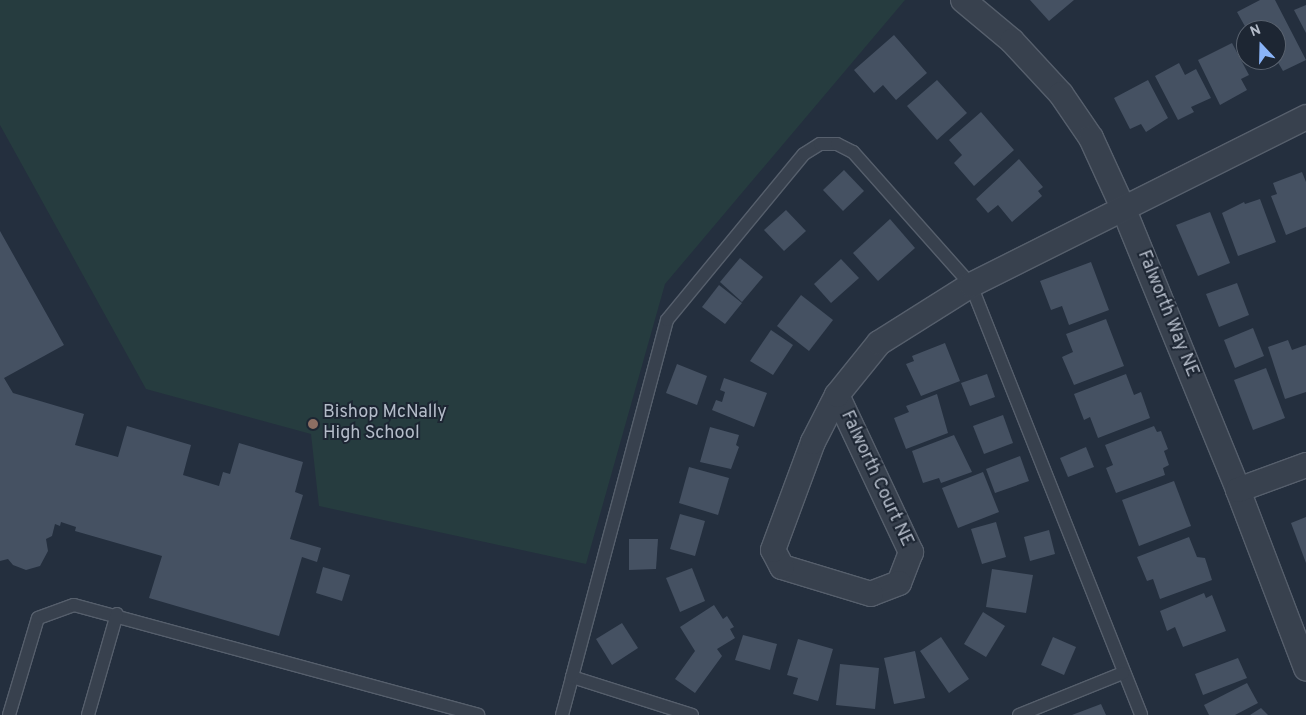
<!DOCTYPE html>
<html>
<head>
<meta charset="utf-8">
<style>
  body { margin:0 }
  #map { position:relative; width:1306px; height:715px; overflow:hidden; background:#242f3e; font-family:Overpass,sans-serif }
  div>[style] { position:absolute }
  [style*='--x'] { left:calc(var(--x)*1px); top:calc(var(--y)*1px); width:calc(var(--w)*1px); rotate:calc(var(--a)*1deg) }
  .green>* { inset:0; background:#263c3f }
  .building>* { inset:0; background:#455162 }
  .roads { filter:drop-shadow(1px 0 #565f6c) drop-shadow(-1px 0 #565f6c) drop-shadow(0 1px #565f6c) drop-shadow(0 -1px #565f6c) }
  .lane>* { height:12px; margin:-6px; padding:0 6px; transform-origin:6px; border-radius:6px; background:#38414e }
  .street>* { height:24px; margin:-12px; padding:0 12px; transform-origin:12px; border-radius:12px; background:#38414e }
  .dots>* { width:14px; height:14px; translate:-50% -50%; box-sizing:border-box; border:2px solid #1d2633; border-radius:50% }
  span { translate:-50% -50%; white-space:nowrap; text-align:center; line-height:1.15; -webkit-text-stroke:4px #1d2633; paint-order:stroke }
  .street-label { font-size:18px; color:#b4bcc9 }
  .poi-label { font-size:18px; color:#b4bcc9 }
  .left { translate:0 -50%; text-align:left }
  .north { position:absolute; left:1236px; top:20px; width:50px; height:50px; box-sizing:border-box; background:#1d2633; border:1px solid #59626f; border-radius:50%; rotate:339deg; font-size:14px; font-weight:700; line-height:20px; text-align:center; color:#b4bcc9 }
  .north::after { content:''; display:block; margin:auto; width:18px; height:22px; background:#8ab4f8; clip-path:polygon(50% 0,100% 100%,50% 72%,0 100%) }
</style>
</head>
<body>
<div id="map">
  <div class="green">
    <div style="clip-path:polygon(0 0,905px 0,665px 284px,586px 564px,319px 506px,311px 434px,146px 389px,0 125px)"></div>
  </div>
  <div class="building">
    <div style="clip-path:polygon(1030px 0,1074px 0,1049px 21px)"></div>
    <div style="clip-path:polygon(1260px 0,1275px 0,1306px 60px,1283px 71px,1276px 59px,1276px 30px,1247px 30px,1237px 12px)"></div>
    <div style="clip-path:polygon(1306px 5px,1306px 33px,1294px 10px)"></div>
    <div style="clip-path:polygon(894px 35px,927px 73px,896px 100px,883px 85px,874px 93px,854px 70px)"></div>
    <div style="clip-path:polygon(1232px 43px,1249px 75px,1241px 79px,1247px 90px,1220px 105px,1198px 60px)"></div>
    <div style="clip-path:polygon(1179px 63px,1185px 75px,1196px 69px,1211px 98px,1191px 107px,1194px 112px,1178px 120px,1155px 76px)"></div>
    <div style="clip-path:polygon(937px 80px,967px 113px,937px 140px,907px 106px)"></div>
    <div style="clip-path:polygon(1148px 80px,1168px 118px,1146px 132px,1141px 124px,1130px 129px,1114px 98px)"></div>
    <div style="clip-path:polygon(981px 112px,1014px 150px,974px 186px,954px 163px,962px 155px,949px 140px)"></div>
    <div style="clip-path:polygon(1019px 159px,1043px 187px,1038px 191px,1042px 196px,1012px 222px,998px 205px,988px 213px,976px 199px)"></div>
    <div style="clip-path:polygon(844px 170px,864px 191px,843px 211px,823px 190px)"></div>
    <div style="clip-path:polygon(1302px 172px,1306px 182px,1306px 227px,1286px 235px,1271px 196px,1277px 194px,1273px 183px)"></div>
    <div style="clip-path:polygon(1260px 199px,1276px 242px,1238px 256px,1222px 213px,1244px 202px,1245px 204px)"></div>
    <div style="clip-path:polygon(786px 210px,806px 231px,784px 251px,764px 230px)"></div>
    <div style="clip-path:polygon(1210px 212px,1230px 263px,1198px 276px,1176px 225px)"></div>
    <div style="clip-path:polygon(890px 219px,915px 248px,878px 281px,853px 253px)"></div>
    <div style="clip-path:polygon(0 231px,64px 345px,4px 378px,13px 393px,84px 414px,75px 445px,118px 457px,127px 426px,191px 445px,183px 475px,219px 486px,223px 472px,230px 474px,239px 443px,303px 462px,295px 492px,303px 495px,290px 539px,321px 548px,317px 562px,302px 557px,279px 636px,149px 598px,162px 556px,75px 531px,76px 527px,61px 522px,60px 526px,55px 524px,52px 536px,46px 539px,48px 551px,40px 566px,26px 570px,13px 565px,8px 559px,0 561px)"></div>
    <div style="clip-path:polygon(740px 258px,763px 277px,742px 302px,720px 282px)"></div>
    <div style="clip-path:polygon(841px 259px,859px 278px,831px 303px,814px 284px)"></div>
    <div style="clip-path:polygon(1091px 262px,1109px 310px,1069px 325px,1062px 306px,1051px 310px,1040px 281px)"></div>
    <div style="clip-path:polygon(1237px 283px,1249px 315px,1219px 327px,1206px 294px)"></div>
    <div style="clip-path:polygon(719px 285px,742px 303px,725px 324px,702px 307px)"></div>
    <div style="clip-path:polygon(801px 295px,833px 320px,809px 351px,777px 326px)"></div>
    <div style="clip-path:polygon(1106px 319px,1124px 366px,1074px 385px,1062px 357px,1073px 352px,1066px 334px)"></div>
    <div style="clip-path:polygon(1253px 328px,1264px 356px,1235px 368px,1224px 340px)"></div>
    <div style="clip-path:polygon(771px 330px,793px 345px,773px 375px,750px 361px)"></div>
    <div style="clip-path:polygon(1288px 340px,1292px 350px,1306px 345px,1306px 392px,1285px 399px,1268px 347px)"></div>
    <div style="clip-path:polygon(945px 343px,960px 381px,921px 396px,906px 364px,914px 361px,912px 356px)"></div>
    <div style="clip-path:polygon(677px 364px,707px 376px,697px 405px,666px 393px)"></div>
    <div style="clip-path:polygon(1266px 368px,1285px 418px,1253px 430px,1234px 380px)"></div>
    <div style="clip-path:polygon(987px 374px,995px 397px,970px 406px,961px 383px)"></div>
    <div style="clip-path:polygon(1126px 374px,1134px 395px,1141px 392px,1150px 418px,1098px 438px,1090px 417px,1084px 420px,1074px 394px)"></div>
    <div style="clip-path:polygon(724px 378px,767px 393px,754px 427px,712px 410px,716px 400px,722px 402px,725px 392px,720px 390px)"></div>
    <div style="clip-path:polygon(937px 394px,948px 433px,906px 449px,894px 418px,909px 412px,906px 406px)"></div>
    <div style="clip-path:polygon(1003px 415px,1013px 443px,984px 454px,973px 426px)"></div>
    <div style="clip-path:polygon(1154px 426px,1157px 432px,1161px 431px,1168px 449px,1164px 451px,1169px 465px,1163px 468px,1165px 475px,1116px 493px,1106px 468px,1113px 465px,1105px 445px)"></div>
    <div style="clip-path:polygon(710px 427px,739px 435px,736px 445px,739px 447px,731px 469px,700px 462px)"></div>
    <div style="clip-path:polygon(954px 435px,972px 472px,941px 483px,939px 478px,923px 483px,912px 451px)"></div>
    <div style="clip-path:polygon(1086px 447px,1094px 467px,1068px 477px,1060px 458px)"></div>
    <div style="clip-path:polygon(1020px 456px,1029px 481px,995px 493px,986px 469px)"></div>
    <div style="clip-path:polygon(689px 467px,729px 478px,718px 515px,679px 503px)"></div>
    <div style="clip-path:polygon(983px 472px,999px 512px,958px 528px,942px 488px)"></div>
    <div style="clip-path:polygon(1174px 481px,1191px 526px,1139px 546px,1122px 500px)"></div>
    <div style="clip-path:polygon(680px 514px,705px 521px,695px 556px,670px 549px)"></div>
    <div style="clip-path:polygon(1306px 517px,1306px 563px,1291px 523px)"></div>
    <div style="clip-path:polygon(996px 522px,1006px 557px,982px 564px,971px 529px)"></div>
    <div style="clip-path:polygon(1049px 530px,1055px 554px,1030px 561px,1024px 537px)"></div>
    <div style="clip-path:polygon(1189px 537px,1197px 557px,1205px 558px,1212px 580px,1160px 599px,1153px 579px,1147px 581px,1137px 557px)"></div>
    <div style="clip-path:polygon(629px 539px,658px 539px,656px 569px,629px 570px)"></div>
    <div style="clip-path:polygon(323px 567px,350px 575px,342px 601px,316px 593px)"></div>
    <div style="clip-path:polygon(692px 568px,705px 601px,680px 612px,666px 578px)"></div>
    <div style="clip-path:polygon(992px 569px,1033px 575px,1026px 613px,986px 607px)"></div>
    <div style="clip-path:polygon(1204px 593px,1206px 598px,1212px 595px,1226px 631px,1183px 647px,1175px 627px,1167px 631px,1160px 611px)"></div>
    <div style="clip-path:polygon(714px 605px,723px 619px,727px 616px,734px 627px,730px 629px,735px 638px,717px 649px,722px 656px,695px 693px,675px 679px,695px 651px,680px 627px)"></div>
    <div style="clip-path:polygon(983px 612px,1005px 626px,986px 657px,964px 644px)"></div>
    <div style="clip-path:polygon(622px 623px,638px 648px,612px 665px,596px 639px)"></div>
    <div style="clip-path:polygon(743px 635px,777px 644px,770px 670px,735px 660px)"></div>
    <div style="clip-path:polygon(941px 637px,969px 679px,949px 693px,920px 651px)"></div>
    <div style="clip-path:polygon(1053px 637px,1076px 647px,1064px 675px,1041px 665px)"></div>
    <div style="clip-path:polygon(798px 639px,833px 649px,818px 701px,793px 694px,798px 678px,787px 675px)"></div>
    <div style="clip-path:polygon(915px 651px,925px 698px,894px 704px,884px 658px)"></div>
    <div style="clip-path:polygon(1238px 658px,1247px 678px,1203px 695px,1195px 674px)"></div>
    <div style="clip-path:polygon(840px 664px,879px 668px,875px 709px,836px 705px)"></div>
    <div style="clip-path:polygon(1247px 683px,1258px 703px,1235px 715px,1209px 715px,1204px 705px)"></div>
    <div style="clip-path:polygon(1101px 704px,1106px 715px,1072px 715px)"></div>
    <div style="clip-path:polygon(1261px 708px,1268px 715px,1250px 715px)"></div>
  </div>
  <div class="roads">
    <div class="lane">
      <div style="--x:9;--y:715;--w:101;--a:-73.4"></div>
      <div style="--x:38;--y:618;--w:38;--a:-20"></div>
      <div style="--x:74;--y:605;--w:419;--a:15.2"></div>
      <div style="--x:88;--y:715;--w:105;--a:-74"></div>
      <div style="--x:562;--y:715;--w:39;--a:-75"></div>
      <div style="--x:692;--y:715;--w:126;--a:-162.4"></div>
      <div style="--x:572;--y:677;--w:369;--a:-75.1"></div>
      <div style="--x:667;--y:320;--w:215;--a:-50.5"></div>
      <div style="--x:804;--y:154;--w:19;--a:-32"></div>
      <div style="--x:820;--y:144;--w:17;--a:0"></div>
      <div style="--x:837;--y:144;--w:18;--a:27"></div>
      <div style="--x:853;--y:152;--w:178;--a:48.4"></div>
      <div style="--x:971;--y:285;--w:462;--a:68.4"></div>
      <div style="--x:1019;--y:715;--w:112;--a:-22"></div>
    </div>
    <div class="street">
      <div style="--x:963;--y:0;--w:64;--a:39.9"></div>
      <div style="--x:1012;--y:41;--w:72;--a:47.2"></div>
      <div style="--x:1061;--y:94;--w:53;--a:55.7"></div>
      <div style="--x:1091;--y:138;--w:79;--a:65.4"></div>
      <div style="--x:1124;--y:210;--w:302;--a:67.8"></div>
      <div style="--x:1238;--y:490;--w:191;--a:69.1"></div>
      <div style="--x:837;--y:395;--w:174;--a:64.8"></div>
      <div style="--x:911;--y:552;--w:33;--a:111"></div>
      <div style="--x:899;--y:583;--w:30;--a:159"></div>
      <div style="--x:871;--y:594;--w:93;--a:-163.1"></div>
      <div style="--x:782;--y:567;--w:19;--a:-118"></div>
      <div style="--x:773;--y:550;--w:115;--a:-69.7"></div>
      <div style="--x:813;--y:442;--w:53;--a:-62.9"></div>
      <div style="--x:837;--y:395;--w:67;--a:-51.1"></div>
      <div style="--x:879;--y:343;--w:109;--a:-32.2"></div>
      <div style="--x:971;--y:285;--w:375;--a:-26.6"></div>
      <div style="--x:1238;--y:490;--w:72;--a:-20.2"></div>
    </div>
  </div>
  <div class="dots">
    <div style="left:313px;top:424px;background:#8d6e63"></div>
  </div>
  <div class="street-label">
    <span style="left:1167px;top:314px;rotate:68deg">Falworth Way NE</span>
    <span style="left:876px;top:479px;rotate:65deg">Falworth Court NE</span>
  </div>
  <div class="poi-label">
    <span class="left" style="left:323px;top:424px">Bishop McNally<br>High School</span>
  </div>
  <div class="north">N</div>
</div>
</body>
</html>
